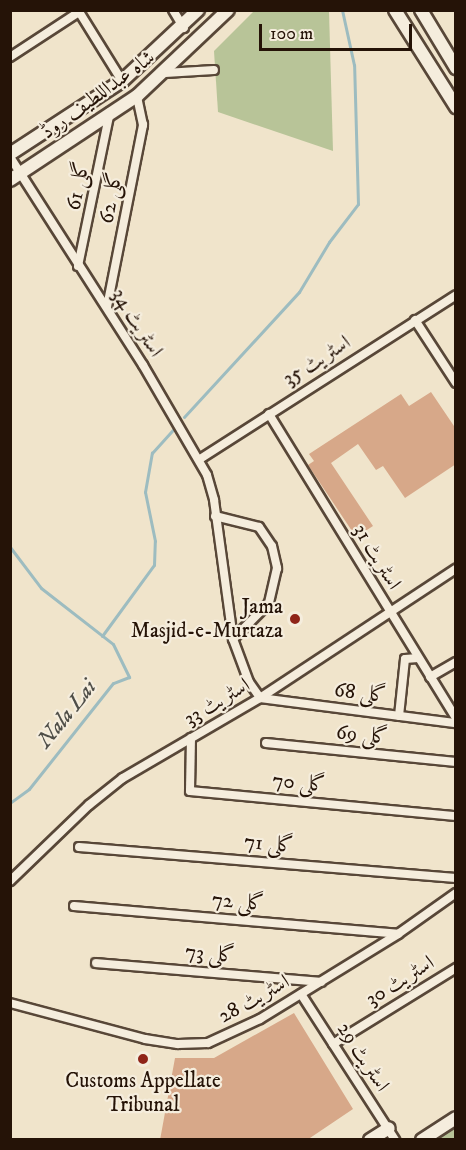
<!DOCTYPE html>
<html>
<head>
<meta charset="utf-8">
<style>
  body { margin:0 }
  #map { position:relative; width:466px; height:1150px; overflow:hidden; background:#f0e4cb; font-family:"IM FELL DW Pica",Amiri,serif }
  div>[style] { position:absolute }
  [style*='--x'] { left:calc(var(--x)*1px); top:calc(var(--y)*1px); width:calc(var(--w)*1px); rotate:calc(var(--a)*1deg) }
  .green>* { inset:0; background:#b8c498 }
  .stream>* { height:3px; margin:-1.5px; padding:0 1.5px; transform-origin:1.5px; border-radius:1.5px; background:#9dbcc0 }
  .building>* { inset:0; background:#d7a889 }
  .roads { filter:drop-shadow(2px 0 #584738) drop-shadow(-2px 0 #584738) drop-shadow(0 2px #584738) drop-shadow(0 -2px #584738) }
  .street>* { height:8px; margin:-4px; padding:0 4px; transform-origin:4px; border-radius:4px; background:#f5eddd }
  .secondary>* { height:12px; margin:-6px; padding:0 6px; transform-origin:6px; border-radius:6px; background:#f5eddd }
  .dots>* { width:16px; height:16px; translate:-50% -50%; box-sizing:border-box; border:3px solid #f5eddd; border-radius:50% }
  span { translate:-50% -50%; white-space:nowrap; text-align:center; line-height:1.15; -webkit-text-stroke:4.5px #f5eddd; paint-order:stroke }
  .street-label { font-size:21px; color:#251307 }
  .poi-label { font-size:21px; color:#251307 }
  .right { translate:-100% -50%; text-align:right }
  .water-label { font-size:22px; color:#4f4e48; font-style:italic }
  .frame { position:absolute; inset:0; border:12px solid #251307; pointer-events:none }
  .scale { position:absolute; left:259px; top:24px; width:153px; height:27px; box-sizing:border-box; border:3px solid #251307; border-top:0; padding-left:8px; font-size:18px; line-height:21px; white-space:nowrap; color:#251307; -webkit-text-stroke:4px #f5eddd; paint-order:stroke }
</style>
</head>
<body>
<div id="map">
  <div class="green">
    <div style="clip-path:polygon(254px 11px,329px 11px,333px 151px,218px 112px,214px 51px)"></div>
    <div style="clip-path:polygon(455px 1121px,455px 1139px,426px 1139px)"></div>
  </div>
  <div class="stream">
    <div style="--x:184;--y:417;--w:170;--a:-47.4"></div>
    <div style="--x:299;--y:292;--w:58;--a:-59"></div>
    <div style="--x:329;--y:242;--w:48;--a:-52.7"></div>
    <div style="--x:358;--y:204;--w:139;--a:-91.6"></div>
    <div style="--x:354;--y:65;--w:56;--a:-102.3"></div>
    <div style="--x:10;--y:547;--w:51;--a:52.9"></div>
    <div style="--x:41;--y:588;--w:91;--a:37.9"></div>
    <div style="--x:113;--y:644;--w:37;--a:64"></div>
    <div style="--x:129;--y:677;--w:17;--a:159"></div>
    <div style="--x:113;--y:683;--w:135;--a:128.4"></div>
    <div style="--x:29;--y:789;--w:24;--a:144"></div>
    <div style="--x:102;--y:636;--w:88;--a:-53.8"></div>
    <div style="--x:154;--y:565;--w:24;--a:-88"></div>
    <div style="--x:155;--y:541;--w:50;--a:-101.5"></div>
    <div style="--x:145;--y:492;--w:40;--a:-80"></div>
    <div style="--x:152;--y:453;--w:31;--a:-48"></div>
  </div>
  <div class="building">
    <div style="clip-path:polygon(431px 392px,456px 429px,456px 464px,405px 498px,383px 466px,376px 470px,358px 444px,331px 463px,373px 526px,356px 537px,308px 465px,314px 461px,309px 454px,401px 394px,409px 406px)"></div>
    <div style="clip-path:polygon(294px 1013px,353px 1109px,307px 1140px,160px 1140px,175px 1058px,214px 1058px)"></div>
  </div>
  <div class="roads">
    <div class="street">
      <div style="--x:78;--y:10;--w:84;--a:58.2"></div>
      <div style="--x:173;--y:10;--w:21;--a:59"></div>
      <div style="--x:10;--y:57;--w:82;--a:-33.1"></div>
      <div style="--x:165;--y:73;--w:49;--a:-3.5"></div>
      <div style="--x:10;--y:157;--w:247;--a:57.4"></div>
      <div style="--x:143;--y:365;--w:127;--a:59.8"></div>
      <div style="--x:207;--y:475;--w:26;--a:74"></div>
      <div style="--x:214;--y:500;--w:140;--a:82.2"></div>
      <div style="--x:233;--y:639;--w:46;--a:69.6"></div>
      <div style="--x:249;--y:682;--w:19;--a:55"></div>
      <div style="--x:260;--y:698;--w:198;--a:7.3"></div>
      <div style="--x:78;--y:266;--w:157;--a:-78.3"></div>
      <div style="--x:107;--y:307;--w:186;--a:-78.8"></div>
      <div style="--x:143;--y:125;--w:30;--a:-102"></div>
      <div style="--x:415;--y:320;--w:75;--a:56.9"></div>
      <div style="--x:269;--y:414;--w:357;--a:58.4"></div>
      <div style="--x:200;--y:459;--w:304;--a:-32.6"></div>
      <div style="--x:215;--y:516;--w:45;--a:14"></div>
      <div style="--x:259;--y:527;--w:23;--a:56"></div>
      <div style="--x:272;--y:546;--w:23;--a:77"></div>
      <div style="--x:277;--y:568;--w:36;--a:103"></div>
      <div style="--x:269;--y:603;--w:51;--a:135"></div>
      <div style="--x:430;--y:677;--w:30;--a:-30"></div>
      <div style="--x:399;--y:716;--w:57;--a:-84"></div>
      <div style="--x:405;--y:659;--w:13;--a:-4"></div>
      <div style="--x:191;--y:738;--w:53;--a:91.1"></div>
      <div style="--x:190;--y:791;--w:267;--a:5.4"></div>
      <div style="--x:266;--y:743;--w:191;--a:5.7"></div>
      <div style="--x:79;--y:847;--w:378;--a:4.7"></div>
      <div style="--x:10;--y:881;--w:110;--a:-43.9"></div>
      <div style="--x:89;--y:805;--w:43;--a:-38.5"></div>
      <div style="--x:123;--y:778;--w:159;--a:-30.3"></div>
      <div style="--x:260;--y:698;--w:235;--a:-33.4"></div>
      <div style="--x:74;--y:906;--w:325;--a:4.9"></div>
      <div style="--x:96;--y:963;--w:226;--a:4.8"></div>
      <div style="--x:301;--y:994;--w:174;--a:57.2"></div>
      <div style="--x:10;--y:1003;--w:140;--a:14.9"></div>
      <div style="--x:145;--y:1039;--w:33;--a:9"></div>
      <div style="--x:178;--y:1044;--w:30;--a:-2"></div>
      <div style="--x:208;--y:1043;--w:57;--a:-24.8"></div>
      <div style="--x:260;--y:1019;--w:162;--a:-31.6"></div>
      <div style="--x:398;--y:934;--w:71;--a:-35.3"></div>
      <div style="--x:333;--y:1044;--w:145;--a:-31.7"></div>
    </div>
    <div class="secondary">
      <div style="--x:395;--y:10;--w:115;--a:57.8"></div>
      <div style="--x:421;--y:10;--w:68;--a:58.9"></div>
      <div style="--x:10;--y:154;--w:134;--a:-33.1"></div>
      <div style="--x:122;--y:81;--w:104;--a:-43.1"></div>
      <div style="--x:10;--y:180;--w:152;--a:-33.5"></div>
      <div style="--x:137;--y:96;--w:125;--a:-43.4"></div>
      <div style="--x:370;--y:1140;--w:22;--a:-32"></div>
      <div style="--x:422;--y:1140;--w:40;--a:-32.9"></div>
    </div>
  </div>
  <div class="dots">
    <div style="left:295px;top:619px;background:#8f2418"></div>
    <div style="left:143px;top:1059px;background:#8f2418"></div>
  </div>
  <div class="street-label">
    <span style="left:98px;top:95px;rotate:-36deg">شاہ عبداللطیف روڈ</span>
    <span style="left:78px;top:186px;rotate:-79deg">گلی 61</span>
    <span style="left:111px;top:198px;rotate:-80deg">گلی 62</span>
    <span style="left:137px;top:323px;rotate:57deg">اسٹریٹ 34</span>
    <span style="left:317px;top:361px;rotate:-33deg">اسٹریٹ 35</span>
    <span style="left:377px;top:557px;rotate:59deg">اسٹریٹ 31</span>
    <span style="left:360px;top:693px;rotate:7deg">گلی 68</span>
    <span style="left:217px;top:702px;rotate:-31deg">اسٹریٹ 33</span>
    <span style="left:362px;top:735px;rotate:6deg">گلی 69</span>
    <span style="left:299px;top:783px;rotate:5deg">گلی 70</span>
    <span style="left:269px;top:844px;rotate:5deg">گلی 71</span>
    <span style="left:238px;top:902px;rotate:5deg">گلی 72</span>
    <span style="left:210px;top:954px;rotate:5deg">گلی 73</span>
    <span style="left:400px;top:981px;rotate:-32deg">اسٹریٹ 30</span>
    <span style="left:254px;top:999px;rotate:-29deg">اسٹریٹ 28</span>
    <span style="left:363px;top:1057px;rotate:57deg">اسٹریٹ 29</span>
  </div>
  <div class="poi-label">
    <span class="right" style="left:283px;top:619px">Jama<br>Masjid-e-Murtaza</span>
    <span style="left:143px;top:1093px">Customs Appellate<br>Tribunal</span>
  </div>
  <div class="water-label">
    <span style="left:67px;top:714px;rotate:-51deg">Nala Lai</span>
  </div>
  <div class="frame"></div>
  <div class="scale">100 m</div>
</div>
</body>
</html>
